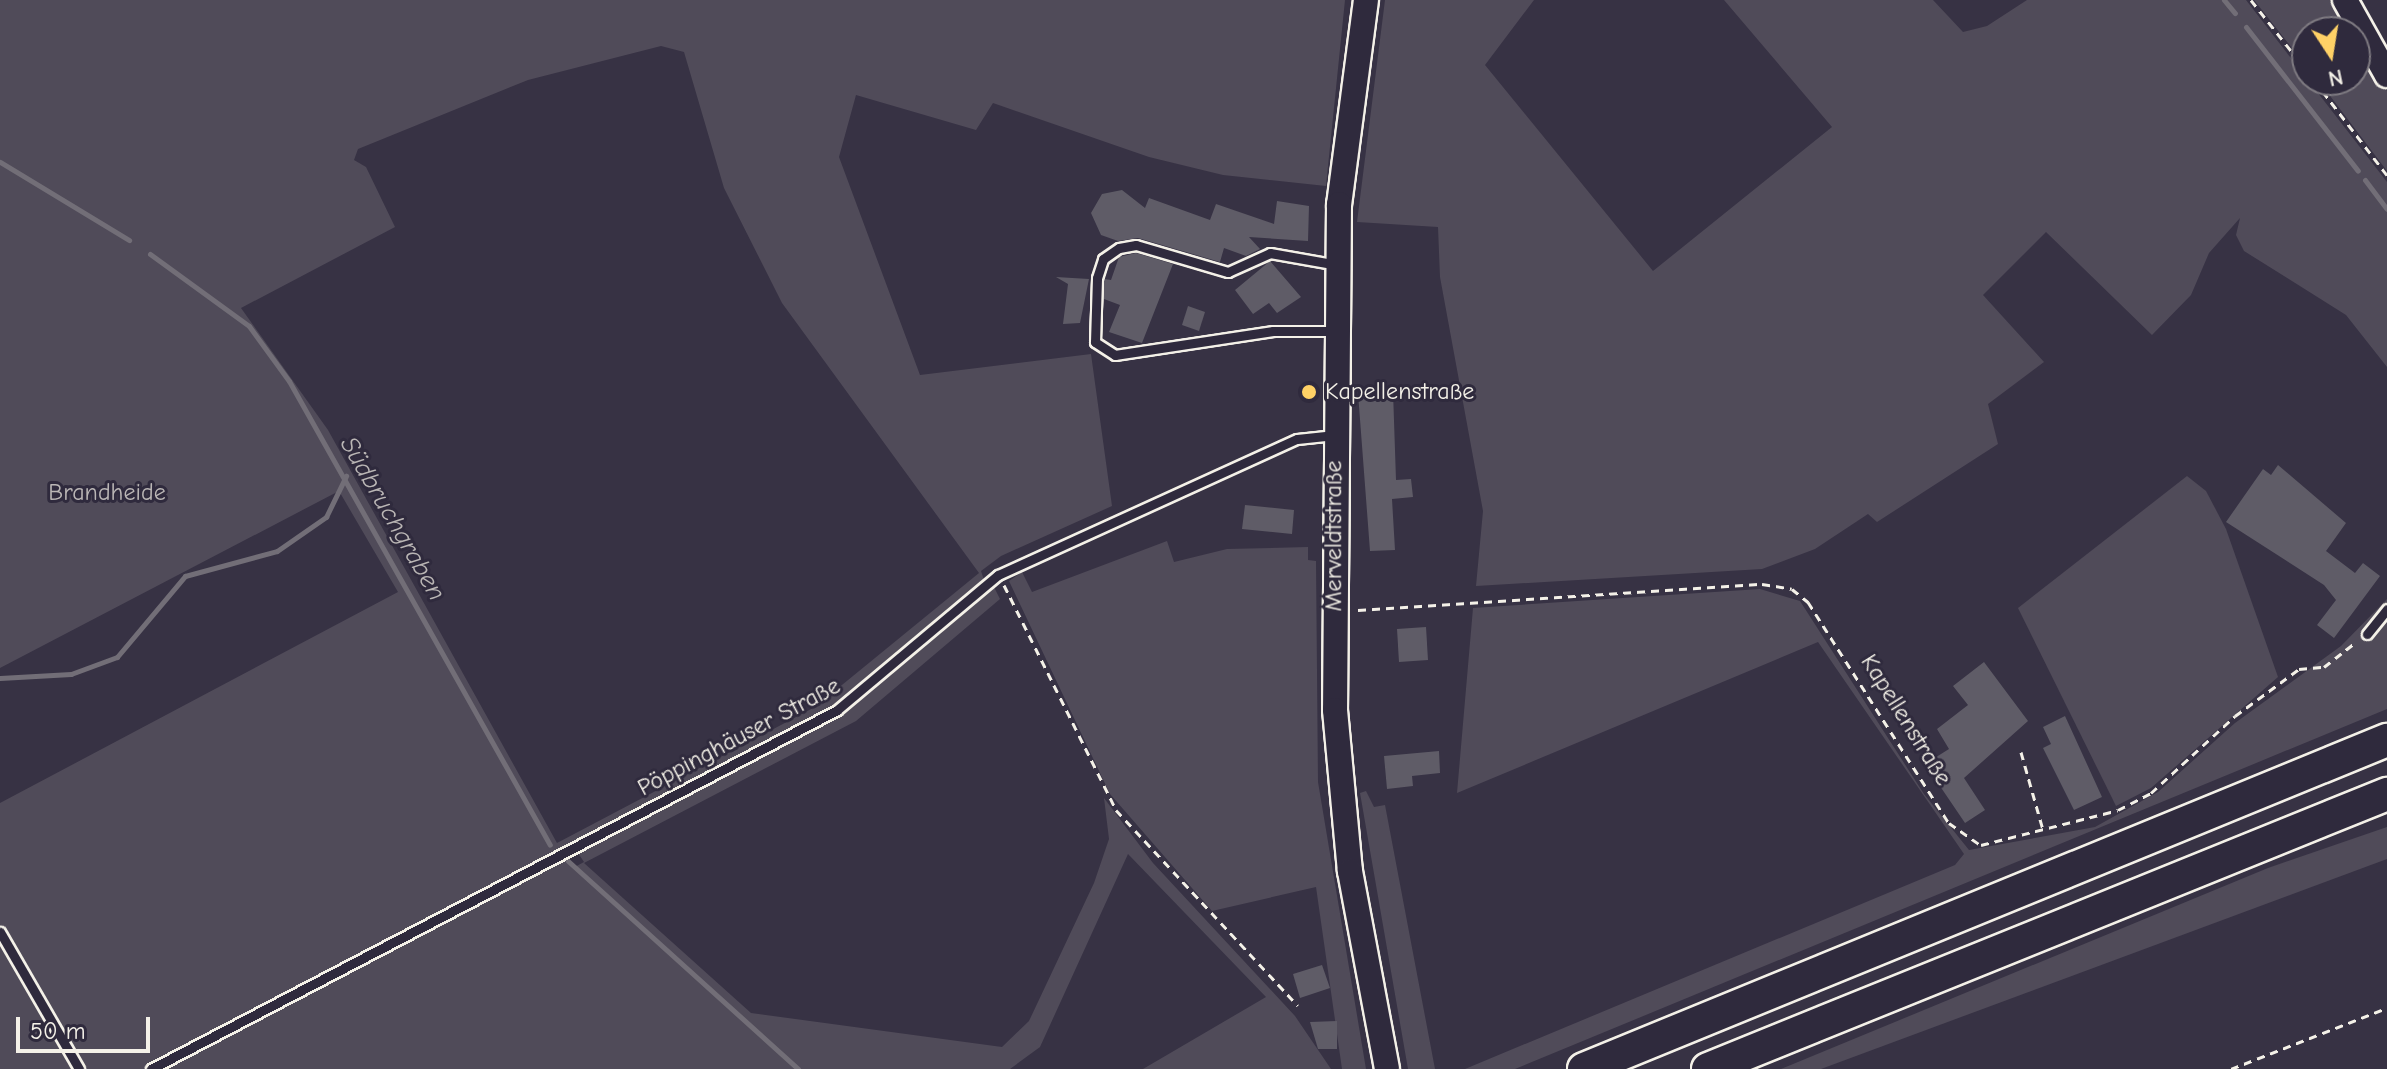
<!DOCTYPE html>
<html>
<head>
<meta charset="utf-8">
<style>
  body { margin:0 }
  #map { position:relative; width:2387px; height:1069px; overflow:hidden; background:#373244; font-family:"Comic Neue",sans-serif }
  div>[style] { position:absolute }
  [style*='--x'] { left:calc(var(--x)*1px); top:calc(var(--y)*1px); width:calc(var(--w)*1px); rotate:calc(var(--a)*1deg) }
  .green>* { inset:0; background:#504b59 }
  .stream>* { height:5px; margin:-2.5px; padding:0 2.5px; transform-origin:2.5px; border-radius:2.5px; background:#726e77 }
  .building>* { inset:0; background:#5f5c67 }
  .path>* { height:3px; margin-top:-1.5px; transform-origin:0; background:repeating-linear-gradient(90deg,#f4f1e8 0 8px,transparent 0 14px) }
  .roads { filter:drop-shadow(2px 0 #f4f1e8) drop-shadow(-2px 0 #f4f1e8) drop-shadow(0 2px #f4f1e8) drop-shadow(0 -2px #f4f1e8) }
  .lane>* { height:9px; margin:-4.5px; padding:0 4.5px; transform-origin:4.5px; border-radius:4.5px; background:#2f2a3d }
  .secondary>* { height:24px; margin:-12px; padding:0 12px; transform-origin:12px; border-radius:12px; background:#2f2a3d }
  .highway>* { height:32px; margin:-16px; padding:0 16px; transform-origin:16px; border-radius:16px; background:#2f2a3d }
  .dots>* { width:22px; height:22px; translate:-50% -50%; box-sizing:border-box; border:4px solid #2f2a3d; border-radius:50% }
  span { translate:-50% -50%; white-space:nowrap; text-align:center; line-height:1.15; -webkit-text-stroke:6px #2f2a3d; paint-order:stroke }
  .poi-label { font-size:24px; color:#f4f1e8 }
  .left { translate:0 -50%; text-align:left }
  .park-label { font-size:24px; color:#bbb7b6 }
  .street-label { font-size:24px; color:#f4f1e8 }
  .water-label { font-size:26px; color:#bab6b5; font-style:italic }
  .north { position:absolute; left:2291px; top:16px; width:80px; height:80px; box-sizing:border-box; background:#2f2a3d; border:2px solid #7e7a81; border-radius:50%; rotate:168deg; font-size:22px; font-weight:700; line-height:32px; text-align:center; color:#f4f1e8 }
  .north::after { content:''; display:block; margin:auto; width:28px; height:36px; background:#ffd166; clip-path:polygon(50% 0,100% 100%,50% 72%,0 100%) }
  .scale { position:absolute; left:16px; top:1017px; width:134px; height:36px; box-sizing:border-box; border:4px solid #f4f1e8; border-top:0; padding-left:10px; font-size:24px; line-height:28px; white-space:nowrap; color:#f4f1e8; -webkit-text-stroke:6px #2f2a3d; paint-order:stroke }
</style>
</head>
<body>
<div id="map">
  <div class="green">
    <div style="clip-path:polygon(evenodd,0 0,1345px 0,1326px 186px,1223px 175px,1149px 157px,993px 103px,976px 130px,856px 95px,839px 157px,920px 375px,1091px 354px,1112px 506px,1001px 556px,981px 571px,984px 580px,847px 698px,560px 849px,573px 868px,584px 862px,576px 850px,836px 716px,994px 587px,1000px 599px,856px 721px,584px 863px,751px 1013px,1002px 1047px,1029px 1021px,1094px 883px,1109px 839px,1104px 798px,1153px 863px,1295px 1016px,1331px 1069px,1143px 1069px,1266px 997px,1128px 854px,1040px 1047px,1010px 1069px,0 1069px,0 803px,398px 592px,339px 491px,0 668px,0 0,661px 46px,684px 52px,724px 188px,782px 303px,979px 573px,815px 707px,557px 843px,328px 430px,241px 308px,395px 227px,366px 167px,354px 160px,358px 149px,528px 80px,661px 46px)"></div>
    <div style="clip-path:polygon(1385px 0,1534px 0,1485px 65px,1653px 271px,1832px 127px,1724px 0,1933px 0,1963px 32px,1987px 26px,2027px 0,2246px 0,2387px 182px,2387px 367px,2346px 315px,2244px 251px,2236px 235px,2240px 218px,2209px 253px,2191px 295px,2152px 335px,2046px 232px,1983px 295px,2044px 362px,1988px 404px,1998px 444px,1877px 522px,1868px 514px,1815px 549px,1762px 569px,1476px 586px,1483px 511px,1440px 277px,1438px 227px,1357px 222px)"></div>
    <div style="clip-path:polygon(2254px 0,2333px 0,2352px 32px,2307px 32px,2307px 67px)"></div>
    <div style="clip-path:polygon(2355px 37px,2387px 91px,2387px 171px,2318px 80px,2355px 80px)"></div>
    <div style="clip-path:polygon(2187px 476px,2206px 491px,2226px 529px,2278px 677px,2151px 788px,2116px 806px,2018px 608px)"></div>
    <div style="clip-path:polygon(1167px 541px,1174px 562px,1227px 549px,1308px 547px,1308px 560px,1316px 561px,1318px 782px,1366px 1069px,1342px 1069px,1316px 887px,1212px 911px,1110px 794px,1009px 581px,1022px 572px,1032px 592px)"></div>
    <div style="clip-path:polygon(1760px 589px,1800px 601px,1924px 794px,1969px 850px,2095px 827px,2158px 792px,2235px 723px,2341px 646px,2387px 599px,2387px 709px,1515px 1069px,1465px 1069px,1955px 865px,1964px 854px,1818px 642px,1457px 793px,1473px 608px)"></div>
    <div style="clip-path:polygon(1366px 791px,1374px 807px,1385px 805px,1435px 1069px,1408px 1069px,1360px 793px)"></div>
    <div style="clip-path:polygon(2387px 827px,2387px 859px,1821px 1069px,1781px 1069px,2268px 868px)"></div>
  </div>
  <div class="stream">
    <div style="--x:2224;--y:0;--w:17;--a:50"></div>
    <div style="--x:2246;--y:27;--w:182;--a:52.1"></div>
    <div style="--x:0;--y:162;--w:151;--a:31.2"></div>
    <div style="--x:2365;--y:180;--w:36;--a:53"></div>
    <div style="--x:150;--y:254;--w:122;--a:36"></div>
    <div style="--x:249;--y:326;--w:68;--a:54"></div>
    <div style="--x:289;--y:381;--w:532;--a:60.64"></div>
    <div style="--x:0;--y:678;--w:71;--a:-3.2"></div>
    <div style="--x:71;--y:674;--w:49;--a:-20.3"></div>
    <div style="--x:117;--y:657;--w:106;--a:-50"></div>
    <div style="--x:185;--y:576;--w:95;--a:-15.2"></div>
    <div style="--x:277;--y:551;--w:60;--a:-34.8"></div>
    <div style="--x:326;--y:517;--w:46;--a:-64"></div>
    <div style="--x:568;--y:861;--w:310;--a:42.1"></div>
  </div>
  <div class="building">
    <div style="clip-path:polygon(1122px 190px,1145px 208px,1149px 198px,1210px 220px,1216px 204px,1274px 224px,1277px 201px,1309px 206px,1308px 241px,1249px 237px,1260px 249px,1246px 256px,1224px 248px,1220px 262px,1138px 238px,1118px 241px,1101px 235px,1091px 213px,1102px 194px)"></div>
    <div style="clip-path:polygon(1136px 253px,1173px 264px,1142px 343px,1109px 332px,1120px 305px,1104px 299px,1104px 279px,1111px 280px,1119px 257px)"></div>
    <div style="clip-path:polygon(1270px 261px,1301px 297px,1277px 313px,1269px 303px,1253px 314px,1235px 290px)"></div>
    <div style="clip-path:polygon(1056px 277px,1089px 279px,1080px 323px,1063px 324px,1068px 284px)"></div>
    <div style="clip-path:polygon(1188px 306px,1205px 312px,1199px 331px,1182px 325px)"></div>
    <div style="clip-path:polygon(1393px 391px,1396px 480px,1411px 479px,1413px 497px,1392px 499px,1395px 550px,1370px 551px,1358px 393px)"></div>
    <div style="clip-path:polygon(2278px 465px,2346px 523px,2326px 551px,2355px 573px,2363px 563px,2380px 576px,2334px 638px,2317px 625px,2336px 600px,2324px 585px,2226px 522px,2263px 469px,2271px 475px)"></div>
    <div style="clip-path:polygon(1245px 505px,1294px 510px,1292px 534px,1242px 529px)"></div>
    <div style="clip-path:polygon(1426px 627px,1428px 660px,1399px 662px,1397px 629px)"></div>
    <div style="clip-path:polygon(1984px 662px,2028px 721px,1964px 778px,1985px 810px,1965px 823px,1925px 764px,1949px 749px,1937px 729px,1968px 705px,1953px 686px)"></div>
    <div style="clip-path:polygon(2065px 716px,2102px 797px,2074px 810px,2043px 748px,2051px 744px,2043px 727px)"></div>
    <div style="clip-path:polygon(1439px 751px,1440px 773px,1412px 776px,1413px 786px,1387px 789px,1384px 756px)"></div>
    <div style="clip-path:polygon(1322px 965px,1330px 988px,1300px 998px,1293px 974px)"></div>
    <div style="clip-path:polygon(1337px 1021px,1337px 1049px,1318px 1049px,1310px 1022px)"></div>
  </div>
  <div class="path">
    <div style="--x:2251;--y:0;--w:90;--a:51.7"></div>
    <div style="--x:2314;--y:80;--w:120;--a:52.5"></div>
    <div style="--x:1004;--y:585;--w:251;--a:63.5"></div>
    <div style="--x:1116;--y:810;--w:267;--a:47.1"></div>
    <div style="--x:1358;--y:610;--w:405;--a:-3.7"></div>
    <div style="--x:1762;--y:584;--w:30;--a:9"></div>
    <div style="--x:1792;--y:589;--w:21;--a:39"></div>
    <div style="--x:1808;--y:602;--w:262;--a:57.5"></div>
    <div style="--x:1949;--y:823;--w:39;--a:35"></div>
    <div style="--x:1981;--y:845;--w:141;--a:-14.3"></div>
    <div style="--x:2118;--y:810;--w:37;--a:-27"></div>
    <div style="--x:2151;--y:793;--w:114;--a:-42.5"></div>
    <div style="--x:2235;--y:716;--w:79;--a:-36.3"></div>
    <div style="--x:2299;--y:669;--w:25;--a:-5"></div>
    <div style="--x:2324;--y:667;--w:41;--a:-38"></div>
    <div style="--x:2021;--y:752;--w:81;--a:74.2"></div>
    <div style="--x:2231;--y:1069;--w:168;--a:-21.4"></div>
  </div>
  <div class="roads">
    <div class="lane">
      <div style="--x:1336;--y:331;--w:63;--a:180"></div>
      <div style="--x:1273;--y:331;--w:160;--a:171.4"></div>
      <div style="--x:1115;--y:355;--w:24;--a:-147"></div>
      <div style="--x:1095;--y:342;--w:64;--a:-88.2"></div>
      <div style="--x:1097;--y:278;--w:20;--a:-72"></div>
      <div style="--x:1103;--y:259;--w:19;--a:-35"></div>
      <div style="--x:1119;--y:248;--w:17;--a:-10"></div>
      <div style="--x:1136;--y:245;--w:96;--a:16.4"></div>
      <div style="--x:1228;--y:272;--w:46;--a:-24.3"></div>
      <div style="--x:1270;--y:253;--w:69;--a:10"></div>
      <div style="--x:2367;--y:634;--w:32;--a:-51"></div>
      <div style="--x:0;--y:932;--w:158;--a:60"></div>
      <div style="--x:151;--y:1069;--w:774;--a:-27.62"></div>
      <div style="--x:837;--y:710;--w:210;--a:-40"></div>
      <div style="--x:998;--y:575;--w:328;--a:-24.5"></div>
      <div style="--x:1297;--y:439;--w:38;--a:-6"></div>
    </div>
    <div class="secondary">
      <div style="--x:1366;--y:0;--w:206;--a:97.5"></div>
      <div style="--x:1339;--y:204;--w:506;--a:90.45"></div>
      <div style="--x:1335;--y:710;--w:162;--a:84.7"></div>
      <div style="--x:1350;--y:871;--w:201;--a:79.4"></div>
      <div style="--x:2345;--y:0;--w:86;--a:60.8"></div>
    </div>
    <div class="highway">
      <div style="--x:1584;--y:1069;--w:868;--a:-22.28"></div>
      <div style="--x:1708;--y:1069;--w:733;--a:-22.05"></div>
    </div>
  </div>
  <div class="dots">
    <div style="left:1309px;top:392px;background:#ffd166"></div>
  </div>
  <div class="poi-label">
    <span class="left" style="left:1325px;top:392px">Kapellenstraße</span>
  </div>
  <div class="park-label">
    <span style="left:107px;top:493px">Brandheide</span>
  </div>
  <div class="street-label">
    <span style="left:1334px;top:536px;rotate:-90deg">Merveldtstraße</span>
    <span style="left:1906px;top:720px;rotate:58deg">Kapellenstraße</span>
    <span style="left:739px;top:737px;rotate:-28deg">Pöppinghäuser Straße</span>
  </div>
  <div class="water-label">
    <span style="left:392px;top:519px;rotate:60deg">Südbruchgraben</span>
  </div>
  <div class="north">N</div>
  <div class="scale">50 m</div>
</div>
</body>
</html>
